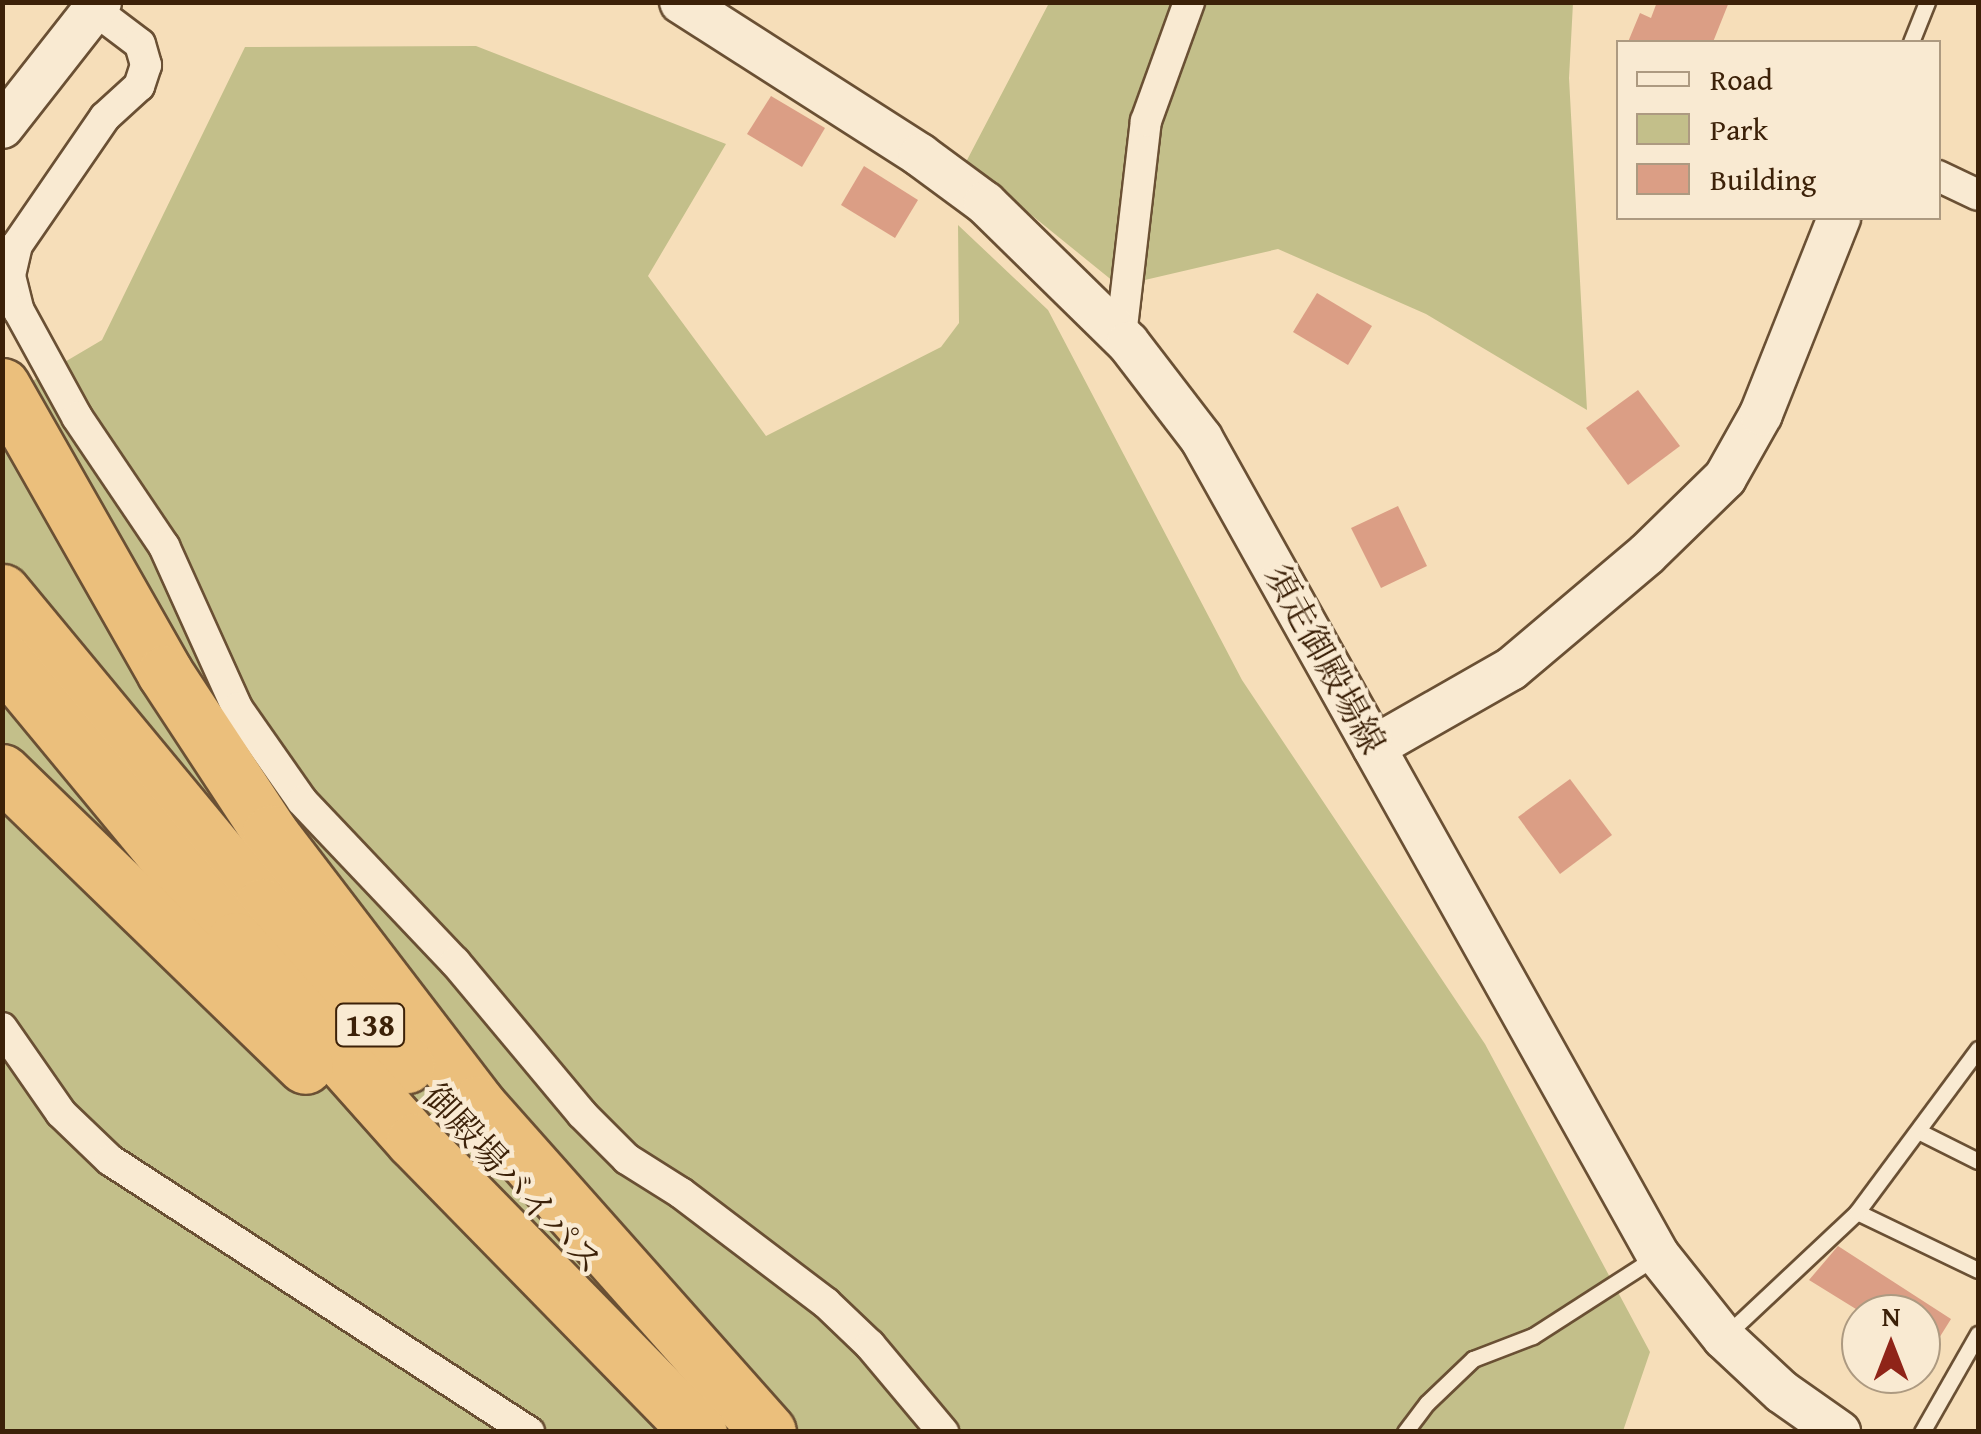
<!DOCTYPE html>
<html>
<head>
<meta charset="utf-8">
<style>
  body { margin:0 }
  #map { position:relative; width:1981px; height:1434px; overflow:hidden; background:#f6deb9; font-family:"Gentium Book Plus","Noto Serif JP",serif }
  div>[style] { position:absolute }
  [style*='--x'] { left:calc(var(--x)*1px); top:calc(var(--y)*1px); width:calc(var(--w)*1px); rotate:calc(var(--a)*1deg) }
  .green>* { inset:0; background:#c3bf8a }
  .building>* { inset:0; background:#db9e85 }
  .roads { filter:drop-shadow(2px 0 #6a5034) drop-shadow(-2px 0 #6a5034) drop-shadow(0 2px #6a5034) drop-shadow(0 -2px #6a5034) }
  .lane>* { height:15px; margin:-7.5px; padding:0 7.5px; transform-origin:7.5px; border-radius:7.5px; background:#f9ead2 }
  .street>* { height:30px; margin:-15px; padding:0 15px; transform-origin:15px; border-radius:15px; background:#f9ead2 }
  .secondary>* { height:42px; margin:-21px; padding:0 21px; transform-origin:21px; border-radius:21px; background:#f9ead2 }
  .highway>* { height:55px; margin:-27.5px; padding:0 27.5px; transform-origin:27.5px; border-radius:27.5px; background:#ebbf7c }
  span { translate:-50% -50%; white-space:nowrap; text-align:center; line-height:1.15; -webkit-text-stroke:9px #f9ead2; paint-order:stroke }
  .shield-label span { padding:2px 8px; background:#f9ead2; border:2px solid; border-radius:8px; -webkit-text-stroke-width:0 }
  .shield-label { font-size:32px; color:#3c2108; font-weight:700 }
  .street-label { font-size:35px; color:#3c2108 }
  .frame { position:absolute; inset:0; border:5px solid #3c2108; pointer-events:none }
  .legend { position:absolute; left:1616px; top:40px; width:325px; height:180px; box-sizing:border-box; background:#f9ead2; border:2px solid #ad9a81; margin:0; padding:12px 18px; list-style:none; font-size:30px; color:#3c2108 }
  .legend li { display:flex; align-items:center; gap:20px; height:50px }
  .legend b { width:50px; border:2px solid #ad9a81 }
  .north { position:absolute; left:1841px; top:1294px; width:100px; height:100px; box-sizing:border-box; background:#f9ead2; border:2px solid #ad9a81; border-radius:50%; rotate:0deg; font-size:28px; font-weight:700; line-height:40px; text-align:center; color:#3c2108 }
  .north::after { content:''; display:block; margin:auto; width:35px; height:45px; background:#8f2418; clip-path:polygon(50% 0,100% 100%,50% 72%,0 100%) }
</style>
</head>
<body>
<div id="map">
  <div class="green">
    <div style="clip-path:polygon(1049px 3px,1573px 3px,1569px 78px,1587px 410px,1426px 314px,1278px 249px,1119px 286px,966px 162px)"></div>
    <div style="clip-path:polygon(476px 46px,726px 144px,648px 276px,766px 436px,941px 347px,959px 323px,958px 225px,1048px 310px,1242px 680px,1485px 1044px,1650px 1352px,1623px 1431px,3px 1431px,2px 399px,102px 340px,245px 47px)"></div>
  </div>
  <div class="building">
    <div style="clip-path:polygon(1657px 2px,1729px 2px,1713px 42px,1628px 42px,1640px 13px,1651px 18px)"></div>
    <div style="clip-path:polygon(771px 96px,825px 128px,802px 167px,747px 134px)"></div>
    <div style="clip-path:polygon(864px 166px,918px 200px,895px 238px,841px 205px)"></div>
    <div style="clip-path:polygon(1317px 293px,1372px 326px,1348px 365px,1293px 332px)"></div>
    <div style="clip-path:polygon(1638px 390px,1680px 446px,1628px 485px,1586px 428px)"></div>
    <div style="clip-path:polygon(1398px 506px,1427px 566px,1381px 588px,1351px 528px)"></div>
    <div style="clip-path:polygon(1570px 779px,1612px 835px,1560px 874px,1518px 817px)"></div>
    <div style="clip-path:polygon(1838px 1246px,1951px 1319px,1921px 1367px,1921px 1314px,1864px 1314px,1809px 1280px)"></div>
  </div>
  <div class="roads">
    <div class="lane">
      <div style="--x:1911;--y:42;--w:43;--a:-68.2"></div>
      <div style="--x:1918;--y:1131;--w:67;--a:26.6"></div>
      <div style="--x:1857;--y:1212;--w:134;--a:25.6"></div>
      <div style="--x:1724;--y:1337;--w:183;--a:-43.2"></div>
      <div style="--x:1857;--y:1212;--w:203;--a:-53.4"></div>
      <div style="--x:1405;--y:1432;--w:36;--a:-53"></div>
      <div style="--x:1427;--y:1403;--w:64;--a:-43.7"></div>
      <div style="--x:1473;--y:1359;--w:64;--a:-21"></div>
      <div style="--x:1533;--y:1336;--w:144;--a:-32.8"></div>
      <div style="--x:1922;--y:1432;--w:113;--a:-60.3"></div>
    </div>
    <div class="street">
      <div style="--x:95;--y:10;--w:56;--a:37.1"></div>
      <div style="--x:140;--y:44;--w:22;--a:74"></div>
      <div style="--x:146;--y:65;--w:22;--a:108"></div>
      <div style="--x:139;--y:86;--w:46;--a:137.6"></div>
      <div style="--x:105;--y:117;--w:155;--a:124.5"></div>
      <div style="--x:17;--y:245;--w:32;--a:103"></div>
      <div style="--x:10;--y:276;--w:36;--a:76"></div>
      <div style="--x:19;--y:311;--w:121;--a:61.3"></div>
      <div style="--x:77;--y:417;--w:156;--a:56"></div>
      <div style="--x:164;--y:546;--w:178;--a:65.7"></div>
      <div style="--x:237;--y:708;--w:113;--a:55"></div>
      <div style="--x:302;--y:801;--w:222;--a:46.5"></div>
      <div style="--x:455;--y:962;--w:198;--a:50.1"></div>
      <div style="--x:582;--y:1114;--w:64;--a:45"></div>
      <div style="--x:627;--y:1159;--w:64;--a:32.2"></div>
      <div style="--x:681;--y:1193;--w:182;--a:37.2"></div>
      <div style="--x:826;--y:1303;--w:61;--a:43.7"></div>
      <div style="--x:870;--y:1345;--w:114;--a:50"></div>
      <div style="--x:1938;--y:176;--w:44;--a:25.4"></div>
      <div style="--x:1121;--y:336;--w:216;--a:-83.4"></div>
      <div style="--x:1146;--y:121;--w:127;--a:-70.1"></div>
      <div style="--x:2;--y:1028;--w:103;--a:55.2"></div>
      <div style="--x:61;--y:1113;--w:68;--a:43.8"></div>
      <div style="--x:110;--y:1160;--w:500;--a:33"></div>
    </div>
    <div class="secondary">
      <div style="--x:681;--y:2;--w:284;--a:32.6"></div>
      <div style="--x:920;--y:155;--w:81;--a:36.4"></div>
      <div style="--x:985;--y:203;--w:200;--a:44.4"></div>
      <div style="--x:1128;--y:343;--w:120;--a:52.5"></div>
      <div style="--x:1201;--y:438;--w:936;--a:60.78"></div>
      <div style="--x:1658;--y:1255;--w:106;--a:51.5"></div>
      <div style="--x:1724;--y:1338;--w:79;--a:43"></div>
      <div style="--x:1782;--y:1392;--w:70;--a:35.1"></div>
      <div style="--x:2;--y:127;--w:159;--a:-51.9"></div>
      <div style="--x:1374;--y:747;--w:158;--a:-29.7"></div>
      <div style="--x:1511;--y:669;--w:178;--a:-40.2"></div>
      <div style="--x:1647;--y:554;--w:109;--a:-44.3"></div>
      <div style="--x:1725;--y:478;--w:73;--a:-60.6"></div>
      <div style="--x:1761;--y:414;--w:211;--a:-68.3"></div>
    </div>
    <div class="highway">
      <div style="--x:2;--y:386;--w:330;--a:60.4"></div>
      <div style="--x:165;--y:673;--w:191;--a:56.7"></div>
      <div style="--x:270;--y:833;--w:341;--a:52.6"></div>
      <div style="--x:477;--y:1104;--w:438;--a:48.4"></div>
      <div style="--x:2;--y:592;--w:408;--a:50.4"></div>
      <div style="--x:262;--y:906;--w:215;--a:47.8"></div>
      <div style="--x:2;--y:658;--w:366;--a:50.4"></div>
      <div style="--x:235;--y:940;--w:269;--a:48.3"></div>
      <div style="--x:414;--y:1141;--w:407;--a:45.6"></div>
      <div style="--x:2;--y:772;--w:422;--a:44.1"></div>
    </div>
  </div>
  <div class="shield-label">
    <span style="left:370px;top:1025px">138</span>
  </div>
  <div class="street-label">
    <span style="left:1325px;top:659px;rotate:61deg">須走御殿場線</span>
    <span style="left:513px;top:1179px;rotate:47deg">御殿場バイパス</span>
  </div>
  <div class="frame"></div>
  <ul class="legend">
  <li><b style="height:12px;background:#f9ead2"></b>Road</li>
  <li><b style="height:28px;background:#c3bf8a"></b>Park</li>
  <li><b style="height:28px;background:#db9e85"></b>Building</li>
  </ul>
  <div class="north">N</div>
</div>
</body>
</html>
